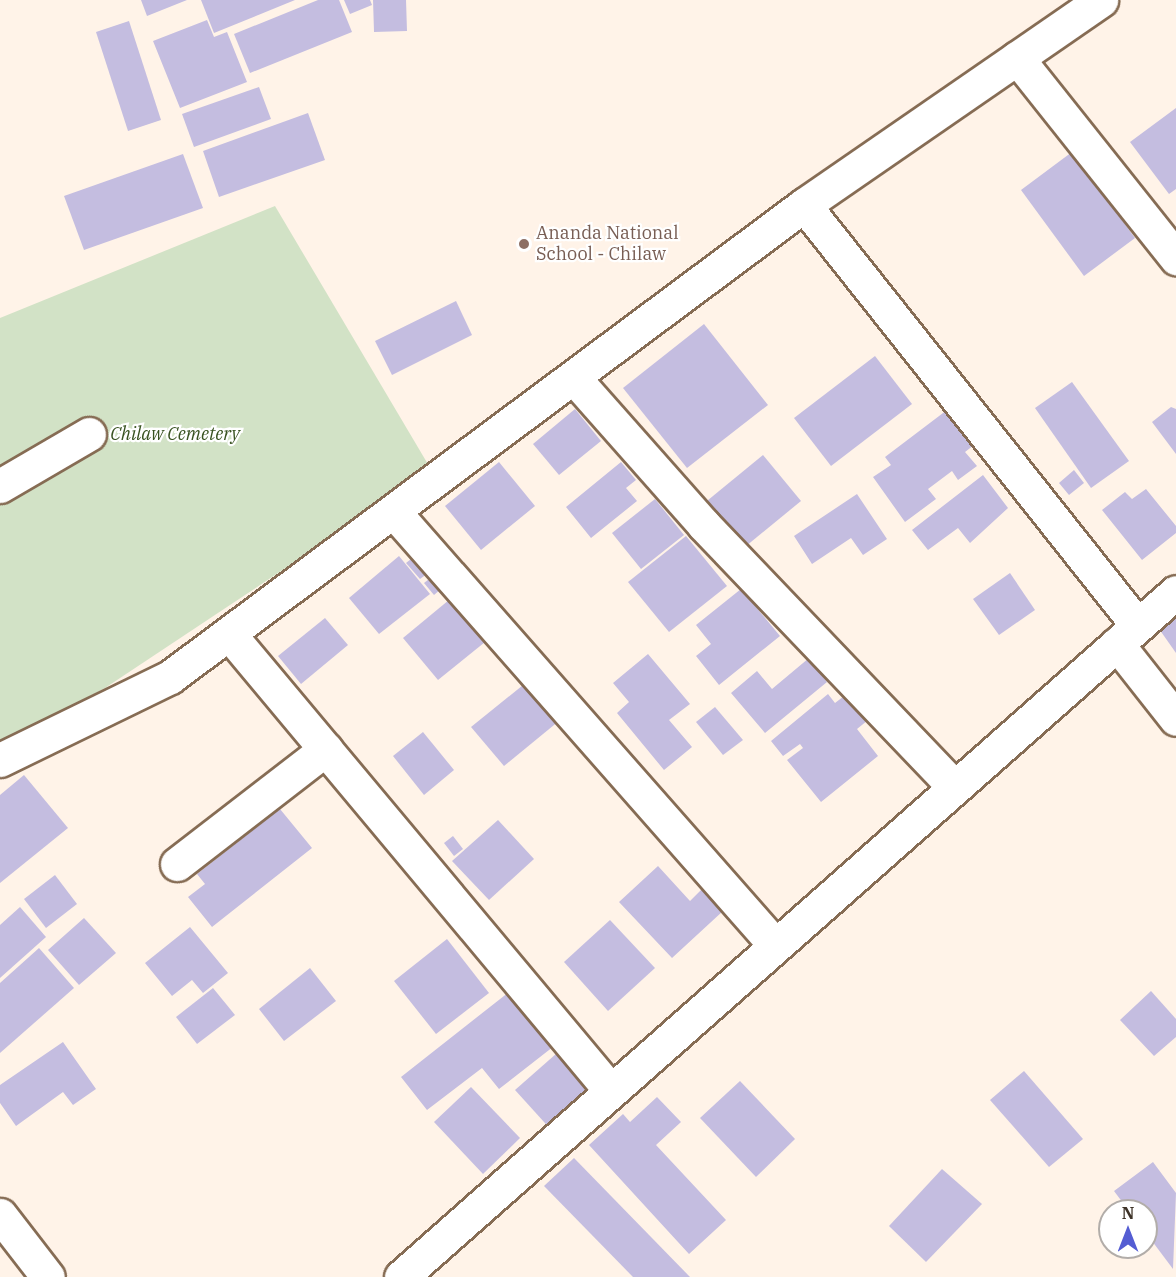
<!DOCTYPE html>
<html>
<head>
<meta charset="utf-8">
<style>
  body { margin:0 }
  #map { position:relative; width:1176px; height:1277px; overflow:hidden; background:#fff3e8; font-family:"IBM Plex Serif",serif }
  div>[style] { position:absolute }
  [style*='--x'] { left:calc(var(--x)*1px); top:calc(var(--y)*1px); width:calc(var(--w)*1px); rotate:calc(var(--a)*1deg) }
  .green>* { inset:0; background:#d2e2c6 }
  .building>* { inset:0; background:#c4bde0 }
  .roads { filter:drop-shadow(2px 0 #866c54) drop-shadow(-2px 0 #866c54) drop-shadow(0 2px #866c54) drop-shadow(0 -2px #866c54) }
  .minor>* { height:33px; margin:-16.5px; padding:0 16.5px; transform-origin:16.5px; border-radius:16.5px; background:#fff }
  .highway>* { height:33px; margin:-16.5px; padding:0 16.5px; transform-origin:16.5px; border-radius:16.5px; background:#fff }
  .dots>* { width:16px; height:16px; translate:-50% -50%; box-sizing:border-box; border:3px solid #fff; border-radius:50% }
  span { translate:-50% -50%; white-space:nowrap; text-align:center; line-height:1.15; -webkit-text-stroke:4.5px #fff; paint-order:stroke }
  .education-label { font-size:18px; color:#785e54 }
  .left { translate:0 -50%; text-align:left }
  .park-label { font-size:18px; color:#385220; font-style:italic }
  .north { position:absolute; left:1098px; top:1199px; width:60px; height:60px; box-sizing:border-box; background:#fff; border:2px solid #b2ada9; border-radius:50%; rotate:0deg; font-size:16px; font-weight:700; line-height:24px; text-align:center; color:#3e3328 }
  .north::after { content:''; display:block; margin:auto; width:21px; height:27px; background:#545dd3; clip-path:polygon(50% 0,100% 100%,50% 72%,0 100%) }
</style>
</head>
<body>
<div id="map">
  <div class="green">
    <div style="clip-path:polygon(275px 206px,432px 471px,105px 688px,0 744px,0 318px)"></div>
  </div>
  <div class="building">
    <div style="clip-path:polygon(141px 0,187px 0,147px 16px)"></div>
    <div style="clip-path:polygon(201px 0,295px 0,214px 33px)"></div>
    <div style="clip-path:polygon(318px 0,339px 0,352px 32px,250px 73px,234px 34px)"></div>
    <div style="clip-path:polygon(344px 0,370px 0,372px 5px,350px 14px)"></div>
    <div style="clip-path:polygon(373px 0,406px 0,407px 31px,374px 32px)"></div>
    <div style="clip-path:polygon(207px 20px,214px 37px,227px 32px,247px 82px,180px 108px,153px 41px)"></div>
    <div style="clip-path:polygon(129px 21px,161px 120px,128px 131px,96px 32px)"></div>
    <div style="clip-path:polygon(259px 87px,271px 119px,194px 147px,182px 114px)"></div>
    <div style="clip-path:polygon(1176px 108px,1176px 189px,1169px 194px,1130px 142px)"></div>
    <div style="clip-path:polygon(308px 113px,325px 160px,219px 197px,203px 151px)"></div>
    <div style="clip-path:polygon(1072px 152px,1135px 238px,1084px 276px,1021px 190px)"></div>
    <div style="clip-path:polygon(183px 154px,203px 208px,84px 250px,64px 196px)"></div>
    <div style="clip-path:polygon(456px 301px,472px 335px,392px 375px,375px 341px)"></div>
    <div style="clip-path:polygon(704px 324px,768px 405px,687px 468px,623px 388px)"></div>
    <div style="clip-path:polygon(875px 356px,912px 404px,831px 466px,794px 418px)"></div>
    <div style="clip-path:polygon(1072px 382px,1129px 461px,1091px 488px,1035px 408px)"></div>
    <div style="clip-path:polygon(1171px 407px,1176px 409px,1176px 454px,1152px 422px)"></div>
    <div style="clip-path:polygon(575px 409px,601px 441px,559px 475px,533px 444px)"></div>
    <div style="clip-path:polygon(947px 410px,974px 445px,965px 452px,977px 466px,958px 480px,952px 471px,928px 489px,936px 499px,905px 522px,873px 477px,891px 465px,885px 457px)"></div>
    <div style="clip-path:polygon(763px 455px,801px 501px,740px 551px,702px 505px)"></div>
    <div style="clip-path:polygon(499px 462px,535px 506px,481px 550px,445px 506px)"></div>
    <div style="clip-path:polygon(621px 462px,636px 480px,626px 488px,637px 501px,591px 538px,566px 507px)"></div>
    <div style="clip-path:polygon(1074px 470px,1084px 483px,1069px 495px,1059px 483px)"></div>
    <div style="clip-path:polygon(983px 475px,1008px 508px,970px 543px,958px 528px,928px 550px,912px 530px)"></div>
    <div style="clip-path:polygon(1146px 489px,1176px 526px,1176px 533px,1142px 560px,1102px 510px,1125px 492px,1132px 499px)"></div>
    <div style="clip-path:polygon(857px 494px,887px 539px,863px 555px,851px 538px,812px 564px,794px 536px)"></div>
    <div style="clip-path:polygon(655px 499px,684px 535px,641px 569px,612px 533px)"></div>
    <div style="clip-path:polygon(686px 536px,727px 586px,669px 632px,628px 582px)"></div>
    <div style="clip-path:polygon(421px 551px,435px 568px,420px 579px,406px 563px)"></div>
    <div style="clip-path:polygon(399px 556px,430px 594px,379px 634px,349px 598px)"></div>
    <div style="clip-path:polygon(438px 572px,448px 583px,434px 595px,424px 583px)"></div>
    <div style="clip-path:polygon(1010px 573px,1035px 610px,999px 635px,973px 599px)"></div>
    <div style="clip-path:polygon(741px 589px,780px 636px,719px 685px,696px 656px,711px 644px,696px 625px)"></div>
    <div style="clip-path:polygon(455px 595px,490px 638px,438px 680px,403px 638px)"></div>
    <div style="clip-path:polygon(1176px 612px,1176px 653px,1157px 626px)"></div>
    <div style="clip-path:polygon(325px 618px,348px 645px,301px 684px,278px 656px)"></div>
    <div style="clip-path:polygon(648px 654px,690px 704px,669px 720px,692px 747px,664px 770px,617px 713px,629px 702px,613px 683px)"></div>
    <div style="clip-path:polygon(809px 658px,827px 682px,765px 733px,731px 693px,757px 671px,772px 689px)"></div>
    <div style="clip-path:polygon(533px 677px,565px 716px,504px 766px,471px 727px)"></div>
    <div style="clip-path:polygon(852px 690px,873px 716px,857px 729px,878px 756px,821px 802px,787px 760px,803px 748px,800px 744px,783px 756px,771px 741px,828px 694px,835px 703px)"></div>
    <div style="clip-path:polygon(715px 707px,743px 740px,723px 755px,696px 722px)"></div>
    <div style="clip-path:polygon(423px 732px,454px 770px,424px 795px,393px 756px)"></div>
    <div style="clip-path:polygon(24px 775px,68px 828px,0 883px,0 795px)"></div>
    <div style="clip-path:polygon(280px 809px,312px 848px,212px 927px,188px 897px,205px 884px,197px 874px)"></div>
    <div style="clip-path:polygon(498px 820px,534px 859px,489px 900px,452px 861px)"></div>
    <div style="clip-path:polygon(453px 836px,463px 849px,454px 856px,444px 843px)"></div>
    <div style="clip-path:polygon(658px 866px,690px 901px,702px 889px,723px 911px,672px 958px,619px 902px)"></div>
    <div style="clip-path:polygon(55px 875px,77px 904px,46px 928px,24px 899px)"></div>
    <div style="clip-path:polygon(20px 907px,46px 937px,0 978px,0 925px)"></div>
    <div style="clip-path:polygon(84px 918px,116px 953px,79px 985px,48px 950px)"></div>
    <div style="clip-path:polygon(610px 920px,655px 968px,608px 1011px,564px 962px)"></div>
    <div style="clip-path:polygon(190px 927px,228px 973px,203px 993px,192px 980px,172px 996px,145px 963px)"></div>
    <div style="clip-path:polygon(447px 939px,489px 993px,436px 1034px,394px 981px)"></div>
    <div style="clip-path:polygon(39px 948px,74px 988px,0 1053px,0 983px)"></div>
    <div style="clip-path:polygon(310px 968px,336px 1001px,284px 1041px,259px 1009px)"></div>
    <div style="clip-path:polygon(213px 988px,235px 1015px,197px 1044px,176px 1017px)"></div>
    <div style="clip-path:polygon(514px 988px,558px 1043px,499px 1089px,482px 1068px,427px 1110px,401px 1077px)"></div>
    <div style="clip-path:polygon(1151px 991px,1176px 1019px,1176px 1037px,1154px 1056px,1120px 1020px)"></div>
    <div style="clip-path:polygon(63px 1042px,96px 1089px,73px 1105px,63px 1092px,16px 1126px,0 1103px,0 1085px)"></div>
    <div style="clip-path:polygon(565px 1046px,603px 1089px,554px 1133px,515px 1090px)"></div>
    <div style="clip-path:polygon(1024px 1071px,1083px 1139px,1049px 1167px,990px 1100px)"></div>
    <div style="clip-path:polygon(740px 1081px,795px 1139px,756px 1177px,700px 1118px)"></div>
    <div style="clip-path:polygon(471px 1087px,520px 1138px,483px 1174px,434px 1122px)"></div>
    <div style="clip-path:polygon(657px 1097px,681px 1122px,656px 1145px,726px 1220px,689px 1254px,589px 1145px,623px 1114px,630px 1122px)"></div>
    <div style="clip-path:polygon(574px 1158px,690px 1277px,633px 1277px,544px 1186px)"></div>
    <div style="clip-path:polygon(1153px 1162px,1176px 1193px,1173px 1269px,1146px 1233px,1146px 1211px,1129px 1211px,1114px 1191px)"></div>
    <div style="clip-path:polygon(942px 1169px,982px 1204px,926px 1262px,889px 1226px)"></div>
  </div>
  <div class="roads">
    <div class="minor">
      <div style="--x:1017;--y:58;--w:256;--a:51.5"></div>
      <div style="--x:804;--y:205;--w:537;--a:51.57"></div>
      <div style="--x:574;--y:378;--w:195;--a:48.5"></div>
      <div style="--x:703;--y:524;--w:364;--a:46.3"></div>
      <div style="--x:0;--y:486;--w:103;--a:-30.3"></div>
      <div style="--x:394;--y:512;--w:577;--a:48.66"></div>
      <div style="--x:230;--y:635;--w:594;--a:50.12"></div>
      <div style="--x:1117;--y:644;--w:95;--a:51.8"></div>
      <div style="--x:0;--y:760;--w:189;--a:-26"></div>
      <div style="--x:170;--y:677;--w:790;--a:-36.67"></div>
      <div style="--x:804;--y:205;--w:361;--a:-34.6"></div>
      <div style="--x:177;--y:864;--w:188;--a:-37.7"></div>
      <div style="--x:401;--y:1277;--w:1034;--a:-41.47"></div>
    </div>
    <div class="highway">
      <div style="--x:0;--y:1215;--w:78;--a:52.3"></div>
    </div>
  </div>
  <div class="dots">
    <div style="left:524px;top:244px;background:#8d6e63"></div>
  </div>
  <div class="education-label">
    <span class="left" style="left:536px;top:244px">Ananda National<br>School - Chilaw</span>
  </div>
  <div class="park-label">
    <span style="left:175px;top:434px">Chilaw Cemetery</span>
  </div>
  <div class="north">N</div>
</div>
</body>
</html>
